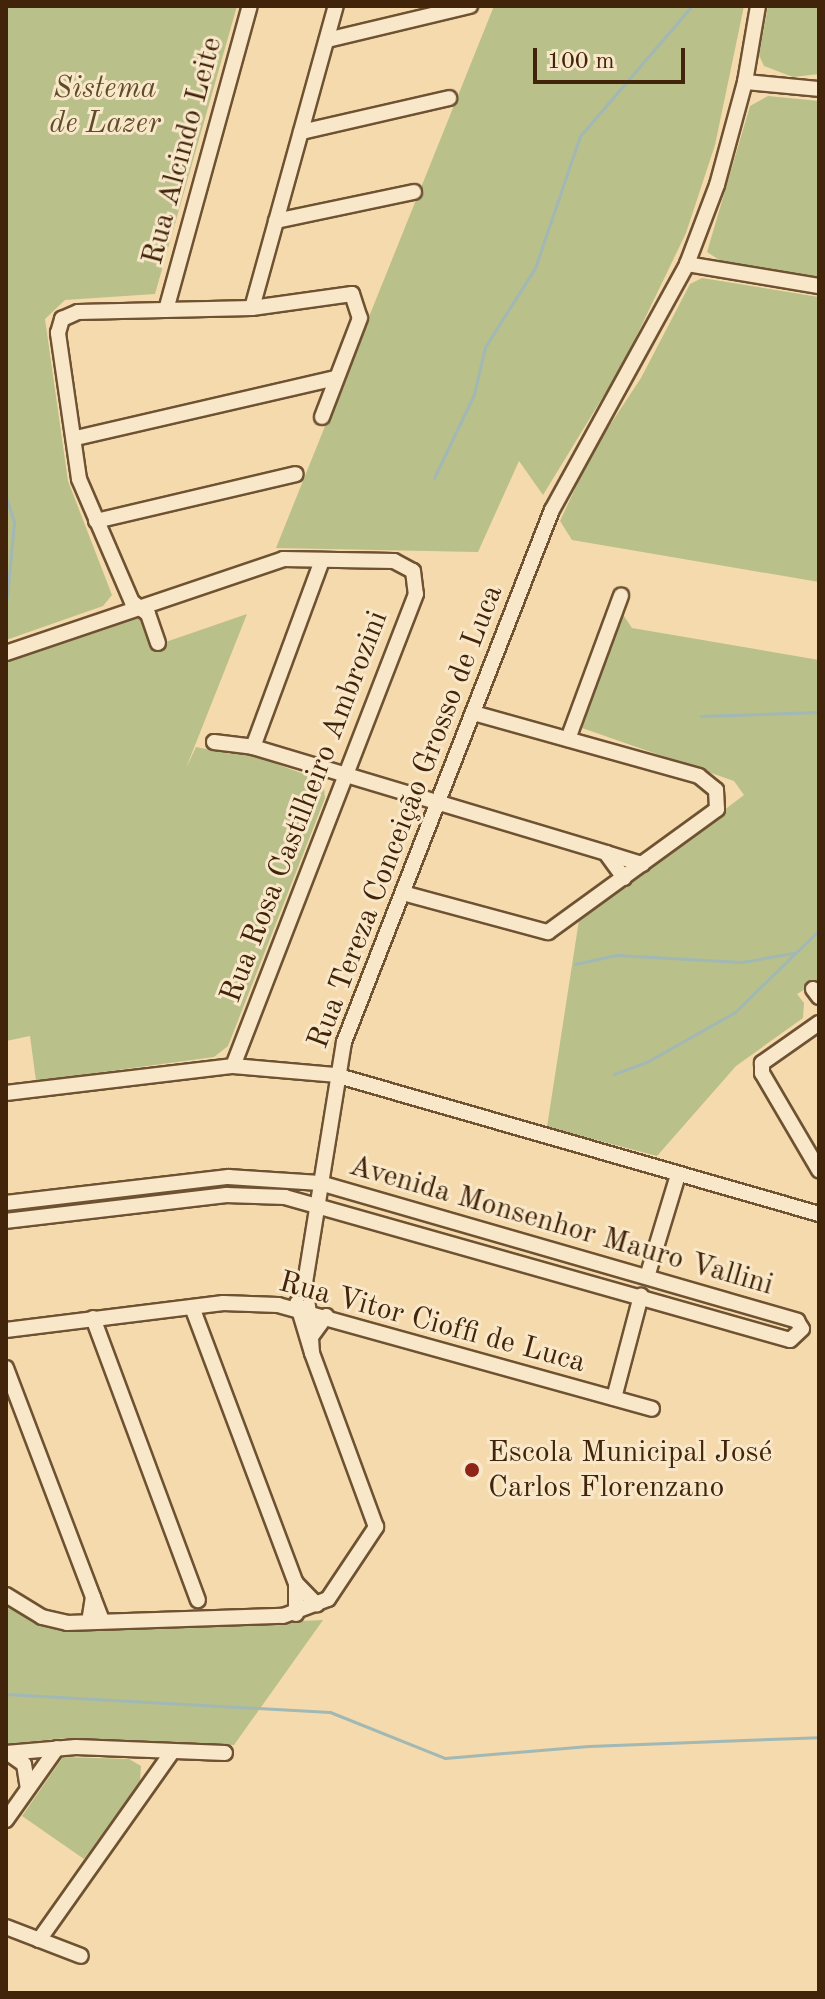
<!DOCTYPE html>
<html>
<head>
<meta charset="utf-8">
<style>
  body { margin:0 }
  #map { position:relative; width:825px; height:1999px; overflow:hidden; background:#f4daac; font-family:"Old Standard TT",serif }
  div>[style] { position:absolute }
  [style*='--x'] { left:calc(var(--x)*1px); top:calc(var(--y)*1px); width:calc(var(--w)*1px); rotate:calc(var(--a)*1deg) }
  .green>* { inset:0; background:#bac08a }
  .stream>* { height:3px; margin:-1.5px; padding:0 1.5px; transform-origin:1.5px; border-radius:1.5px; background:#a1b8b5 }
  .roads { filter:drop-shadow(2px 0 #6e5232) drop-shadow(-2px 0 #6e5232) drop-shadow(0 2px #6e5232) drop-shadow(0 -2px #6e5232) }
  .minor>* { height:14px; margin:-7px; padding:0 7px; transform-origin:7px; border-radius:7px; background:#f8e7c9 }
  .dots>* { width:22px; height:22px; translate:-50% -50%; box-sizing:border-box; border:4px solid #f8e7c9; border-radius:50% }
  span { translate:-50% -50%; white-space:nowrap; text-align:center; line-height:1.15; -webkit-text-stroke:6px #f8e7c9; paint-order:stroke }
  .park-label { font-size:30px; color:#5f4b2a; font-style:italic }
  .street-label { font-size:30px; color:#41240a }
  .poi-label { font-size:30px; color:#41240a }
  .left { translate:0 -50%; text-align:left }
  .frame { position:absolute; inset:0; border:8px solid #41240a; pointer-events:none }
  .scale { position:absolute; left:533px; top:48px; width:152px; height:36px; box-sizing:border-box; border:4px solid #41240a; border-top:0; padding-left:10px; font-size:24px; line-height:28px; white-space:nowrap; color:#41240a; -webkit-text-stroke:6px #f8e7c9; paint-order:stroke }
</style>
</head>
<body>
<div id="map">
  <div class="green">
    <div style="clip-path:polygon(6px 6px,237px 6px,155px 294px,65px 300px,45px 319px,68px 481px,112px 595px,103px 606px,6px 640px)"></div>
    <div style="clip-path:polygon(494px 6px,744px 6px,715px 145px,686px 233px,623px 364px,543px 495px,519px 461px,478px 552px,276px 548px)"></div>
    <div style="clip-path:polygon(768px 6px,819px 6px,819px 74px,793px 77px,764px 66px,759px 55px)"></div>
    <div style="clip-path:polygon(768px 96px,819px 101px,819px 278px,721px 261px,707px 252px,750px 106px)"></div>
    <div style="clip-path:polygon(702px 278px,819px 297px,819px 582px,572px 540px,560px 521px,592px 452px,641px 378px,690px 284px)"></div>
    <div style="clip-path:polygon(622px 613px,632px 628px,819px 660px,819px 981px,797px 994px,804px 1003px,803px 1018px,736px 1066px,657px 1156px,547px 1127px,579px 920px,744px 795px,734px 781px,582px 728px)"></div>
    <div style="clip-path:polygon(247px 614px,186px 768px,196px 747px,231px 754px,235px 749px,315px 778px,324px 787px,325px 798px,228px 1046px,214px 1057px,36px 1081px,30px 1036px,6px 1041px,6px 662px,136px 618px,144px 621px,154px 646px)"></div>
    <div style="clip-path:polygon(6px 1607px,65px 1632px,323px 1620px,234px 1745px,67px 1738px,6px 1744px)"></div>
    <div style="clip-path:polygon(63px 1757px,129px 1759px,141px 1766px,140px 1782px,84px 1859px,22px 1816px)"></div>
  </div>
  <div class="stream">
    <div style="--x:434;--y:478;--w:93;--a:-64.5"></div>
    <div style="--x:474;--y:394;--w:48;--a:-76.8"></div>
    <div style="--x:485;--y:347;--w:93;--a:-57.7"></div>
    <div style="--x:535;--y:268;--w:139;--a:-71.2"></div>
    <div style="--x:580;--y:136;--w:172;--a:-49.3"></div>
    <div style="--x:6;--y:497;--w:26;--a:72"></div>
    <div style="--x:14;--y:522;--w:75;--a:95.3"></div>
    <div style="--x:701;--y:716;--w:118;--a:-1.9"></div>
    <div style="--x:575;--y:964;--w:42;--a:-12.4"></div>
    <div style="--x:616;--y:955;--w:126;--a:3.2"></div>
    <div style="--x:742;--y:962;--w:52;--a:-10"></div>
    <div style="--x:614;--y:1074;--w:33;--a:-20"></div>
    <div style="--x:645;--y:1063;--w:103;--a:-29.5"></div>
    <div style="--x:735;--y:1012;--w:117;--a:-44.3"></div>
    <div style="--x:6;--y:1694;--w:324;--a:3.2"></div>
    <div style="--x:330;--y:1712;--w:124;--a:21.8"></div>
    <div style="--x:445;--y:1758;--w:144;--a:-4.8"></div>
    <div style="--x:589;--y:1746;--w:230;--a:-2.2"></div>
  </div>
  <div class="roads">
    <div class="minor">
      <div style="--x:327;--y:40;--w:147;--a:-13.4"></div>
      <div style="--x:745;--y:82;--w:74;--a:5.4"></div>
      <div style="--x:301;--y:132;--w:152;--a:-12.9"></div>
      <div style="--x:276;--y:221;--w:141;--a:-11.9"></div>
      <div style="--x:687;--y:264;--w:134;--a:9.5"></div>
      <div style="--x:252;--y:308;--w:313;--a:-74.5"></div>
      <div style="--x:166;--y:310;--w:315;--a:-74.6"></div>
      <div style="--x:76;--y:438;--w:267;--a:-13"></div>
      <div style="--x:96;--y:521;--w:205;--a:-13.2"></div>
      <div style="--x:158;--y:643;--w:31;--a:-109"></div>
      <div style="--x:148;--y:614;--w:20;--a:-143"></div>
      <div style="--x:132;--y:602;--w:134;--a:-113.3"></div>
      <div style="--x:79;--y:479;--w:148;--a:-98.2"></div>
      <div style="--x:58;--y:333;--w:15;--a:-74"></div>
      <div style="--x:62;--y:319;--w:17;--a:-24"></div>
      <div style="--x:78;--y:312;--w:174;--a:-1.3"></div>
      <div style="--x:252;--y:308;--w:101;--a:-8"></div>
      <div style="--x:352;--y:294;--w:25;--a:72"></div>
      <div style="--x:360;--y:318;--w:106;--a:111"></div>
      <div style="--x:6;--y:653;--w:293;--a:-18.7"></div>
      <div style="--x:283;--y:559;--w:111;--a:1"></div>
      <div style="--x:394;--y:561;--w:21;--a:28"></div>
      <div style="--x:413;--y:571;--w:23;--a:83"></div>
      <div style="--x:416;--y:594;--w:506;--a:111.19"></div>
      <div style="--x:568;--y:739;--w:153;--a:-69.7"></div>
      <div style="--x:214;--y:742;--w:39;--a:7"></div>
      <div style="--x:253;--y:747;--w:369;--a:16.7"></div>
      <div style="--x:253;--y:747;--w:199;--a:-69.7"></div>
      <div style="--x:624;--y:878;--w:31;--a:-126"></div>
      <div style="--x:606;--y:853;--w:38;--a:17"></div>
      <div style="--x:403;--y:893;--w:150;--a:15.1"></div>
      <div style="--x:548;--y:932;--w:209;--a:-36"></div>
      <div style="--x:717;--y:809;--w:19;--a:-93"></div>
      <div style="--x:716;--y:790;--w:22;--a:-141"></div>
      <div style="--x:699;--y:776;--w:235;--a:-164.4"></div>
      <div style="--x:813;--y:989;--w:10;--a:53"></div>
      <div style="--x:819;--y:1023;--w:70;--a:144.9"></div>
      <div style="--x:762;--y:1063;--w:10;--a:90"></div>
      <div style="--x:762;--y:1073;--w:113;--a:59.6"></div>
      <div style="--x:6;--y:1093;--w:229;--a:-6.8"></div>
      <div style="--x:233;--y:1066;--w:102;--a:5"></div>
      <div style="--x:335;--y:1075;--w:504;--a:16.02"></div>
      <div style="--x:6;--y:1203;--w:224;--a:-6.7"></div>
      <div style="--x:228;--y:1177;--w:92;--a:3.7"></div>
      <div style="--x:320;--y:1183;--w:497;--a:16.1"></div>
      <div style="--x:797;--y:1321;--w:9;--a:58"></div>
      <div style="--x:802;--y:1329;--w:16;--a:137"></div>
      <div style="--x:790;--y:1340;--w:525;--a:-164.19"></div>
      <div style="--x:285;--y:1197;--w:59;--a:-178.1"></div>
      <div style="--x:226;--y:1195;--w:222;--a:173.3"></div>
      <div style="--x:647;--y:1277;--w:107;--a:-73.1"></div>
      <div style="--x:304;--y:1289;--w:250;--a:-80.8"></div>
      <div style="--x:344;--y:1042;--w:571;--a:-68.65"></div>
      <div style="--x:552;--y:510;--w:281;--a:-61.2"></div>
      <div style="--x:687;--y:264;--w:85;--a:-69.2"></div>
      <div style="--x:717;--y:185;--w:107;--a:-74.8"></div>
      <div style="--x:745;--y:82;--w:77;--a:-80.3"></div>
      <div style="--x:297;--y:1303;--w:52;--a:73.3"></div>
      <div style="--x:312;--y:1353;--w:16;--a:-94"></div>
      <div style="--x:311;--y:1337;--w:26;--a:-54"></div>
      <div style="--x:308;--y:1306;--w:31;--a:84"></div>
      <div style="--x:192;--y:1307;--w:295;--a:69.4"></div>
      <div style="--x:93;--y:1318;--w:301;--a:69.6"></div>
      <div style="--x:6;--y:1330;--w:219;--a:-7.1"></div>
      <div style="--x:223;--y:1303;--w:55;--a:2.1"></div>
      <div style="--x:278;--y:1305;--w:388;--a:15.5"></div>
      <div style="--x:6;--y:1368;--w:245;--a:69.2"></div>
      <div style="--x:614;--y:1398;--w:106;--a:-75.2"></div>
      <div style="--x:6;--y:1595;--w:42;--a:31.4"></div>
      <div style="--x:42;--y:1617;--w:26;--a:13"></div>
      <div style="--x:67;--y:1623;--w:216;--a:-1.9"></div>
      <div style="--x:283;--y:1616;--w:48;--a:-20.7"></div>
      <div style="--x:328;--y:1599;--w:87;--a:-56.3"></div>
      <div style="--x:376;--y:1527;--w:185;--a:-110.2"></div>
      <div style="--x:296;--y:1614;--w:31;--a:-90"></div>
      <div style="--x:296;--y:1583;--w:30;--a:46"></div>
      <div style="--x:89;--y:1622;--w:25;--a:-81"></div>
      <div style="--x:93;--y:1597;--w:26;--a:69"></div>
      <div style="--x:6;--y:1753;--w:70;--a:-4.9"></div>
      <div style="--x:76;--y:1747;--w:149;--a:2.3"></div>
      <div style="--x:8;--y:1753;--w:19;--a:35"></div>
      <div style="--x:24;--y:1764;--w:25;--a:81"></div>
      <div style="--x:6;--y:1820;--w:88;--a:-54.7"></div>
      <div style="--x:6;--y:1927;--w:80;--a:21.1"></div>
      <div style="--x:39;--y:1940;--w:230;--a:-54.7"></div>
    </div>
  </div>
  <div class="dots">
    <div style="left:472px;top:1470px;background:#8f2418"></div>
  </div>
  <div class="park-label">
    <span style="left:105px;top:106px">Sistema<br>de Lazer</span>
  </div>
  <div class="street-label">
    <span style="left:183px;top:151px;rotate:-75deg">Rua Alcindo Leite</span>
    <span style="left:305px;top:807px;rotate:-69deg">Rua Rosa Castilheiro Ambrozini</span>
    <span style="left:406px;top:817px;rotate:-69deg">Rua Tereza Conceição Grosso de Luca</span>
    <span style="left:561px;top:1226px;rotate:16deg">Avenida Monsenhor Mauro Vallini</span>
    <span style="left:432px;top:1323px;rotate:15deg">Rua Vitor Cioffi de Luca</span>
  </div>
  <div class="poi-label">
    <span class="left" style="left:488px;top:1470px">Escola Municipal José<br>Carlos Florenzano</span>
  </div>
  <div class="frame"></div>
  <div class="scale">100 m</div>
</div>
</body>
</html>
